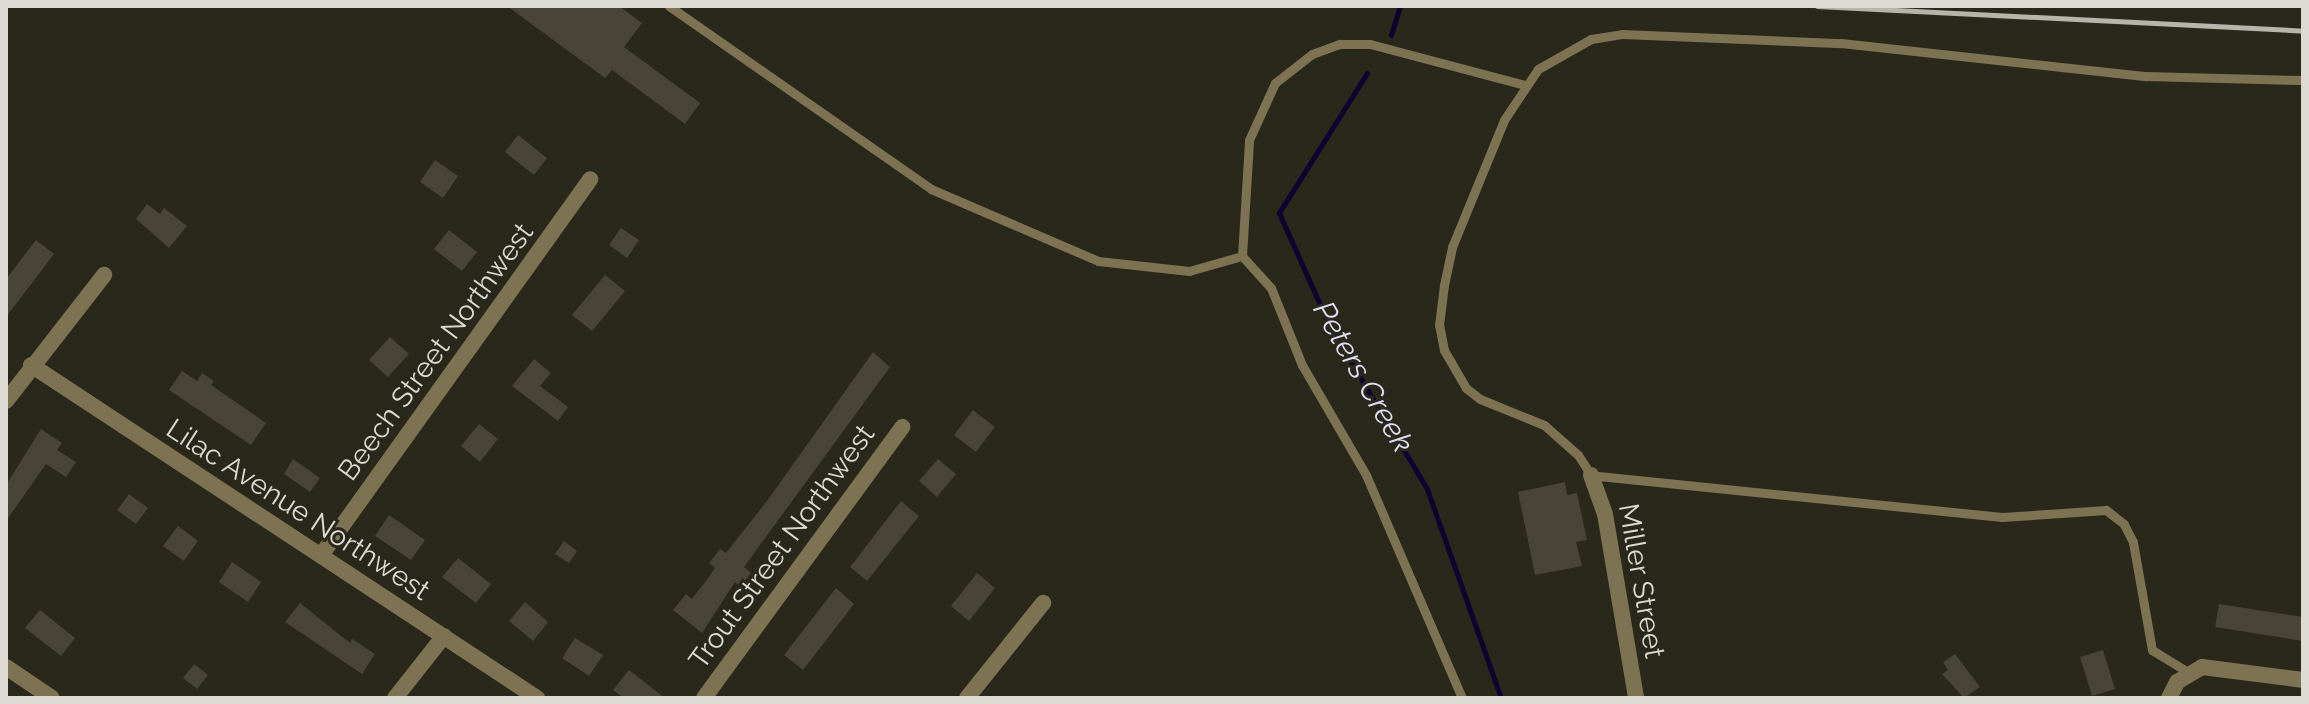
<!DOCTYPE html>
<html>
<head>
<meta charset="utf-8">
<style>
  body { margin:0 }
  #map { position:relative; width:2309px; height:704px; overflow:hidden; background:#2a271b; font-family:Raleway,sans-serif }
  div>[style] { position:absolute }
  [style*='--x'] { left:calc(var(--x)*1px); top:calc(var(--y)*1px); width:calc(var(--w)*1px); rotate:calc(var(--a)*1deg) }
  .stream>* { height:5px; margin:-2.5px; padding:0 2.5px; transform-origin:2.5px; border-radius:2.5px; background:#0d0230 }
  .building>* { inset:0; background:#484538 }
  .lane>* { height:9px; margin:-4.5px; padding:0 4.5px; transform-origin:4.5px; border-radius:4.5px; background:#7d7352 }
  .street>* { height:16px; margin:-8px; padding:0 8px; transform-origin:8px; border-radius:8px; background:#7d7352 }
  .rail>* { height:5px; margin:-2.5px; padding:0 2.5px; transform-origin:2.5px; border-radius:2.5px; background:#b6b4ab }
  span { translate:-50% -50%; white-space:nowrap; text-align:center; line-height:1.15; -webkit-text-stroke:6px #2a271b; paint-order:stroke }
  .street-label { font-size:28px; color:#dcdad3 }
  .water-label { font-size:30px; color:#dedff4; font-style:italic }
  .frame { position:absolute; inset:0; border:8px solid #dcdad3; pointer-events:none }
</style>
</head>
<body>
<div id="map">
  <div class="stream">
    <div style="--x:1391;--y:35;--w:30;--a:-73"></div>
    <div style="--x:1367;--y:73;--w:165;--a:122.2"></div>
    <div style="--x:1279;--y:213;--w:127;--a:65.9"></div>
    <div style="--x:1331;--y:329;--w:187;--a:59"></div>
    <div style="--x:1427;--y:489;--w:222;--a:70.5"></div>
  </div>
  <div class="building">
    <div style="clip-path:polygon(507px 6px,619px 6px,642px 23px,624px 47px,700px 103px,685px 124px,612px 70px,605px 78px)"></div>
    <div style="clip-path:polygon(518px 135px,547px 158px,534px 175px,505px 152px)"></div>
    <div style="clip-path:polygon(435px 160px,458px 176px,443px 198px,420px 182px)"></div>
    <div style="clip-path:polygon(147px 204px,160px 214px,164px 208px,187px 226px,169px 248px,136px 219px)"></div>
    <div style="clip-path:polygon(621px 228px,639px 240px,627px 258px,609px 245px)"></div>
    <div style="clip-path:polygon(449px 230px,477px 252px,462px 271px,434px 249px)"></div>
    <div style="clip-path:polygon(36px 240px,54px 254px,6px 317px,6px 279px)"></div>
    <div style="clip-path:polygon(605px 275px,625px 291px,592px 331px,572px 315px)"></div>
    <div style="clip-path:polygon(390px 337px,409px 354px,388px 377px,369px 360px)"></div>
    <div style="clip-path:polygon(873px 352px,890px 367px,744px 567px,751px 573px,740px 587px,735px 582px,702px 633px,673px 610px,686px 594px,692px 599px,708px 578px,715px 568px,709px 563px,720px 549px,726px 553px,767px 501px)"></div>
    <div style="clip-path:polygon(534px 359px,551px 373px,540px 386px,568px 407px,558px 421px,512px 386px)"></div>
    <div style="clip-path:polygon(182px 371px,197px 381px,202px 373px,214px 381px,211px 385px,266px 423px,251px 445px,169px 390px)"></div>
    <div style="clip-path:polygon(973px 410px,995px 427px,976px 452px,954px 435px)"></div>
    <div style="clip-path:polygon(479px 424px,498px 439px,480px 462px,461px 446px)"></div>
    <div style="clip-path:polygon(41px 429px,62px 443px,57px 450px,76px 462px,66px 477px,46px 464px,6px 521px,6px 485px)"></div>
    <div style="clip-path:polygon(293px 459px,320px 478px,310px 492px,284px 474px)"></div>
    <div style="clip-path:polygon(938px 459px,956px 474px,937px 497px,919px 481px)"></div>
    <div style="clip-path:polygon(1565px 482px,1567px 495px,1577px 493px,1587px 540px,1576px 542px,1582px 566px,1535px 575px,1518px 492px)"></div>
    <div style="clip-path:polygon(129px 494px,148px 508px,136px 524px,117px 510px)"></div>
    <div style="clip-path:polygon(901px 501px,919px 516px,867px 581px,850px 567px)"></div>
    <div style="clip-path:polygon(389px 515px,425px 540px,411px 560px,375px 536px)"></div>
    <div style="clip-path:polygon(178px 526px,198px 541px,184px 561px,163px 546px)"></div>
    <div style="clip-path:polygon(564px 541px,577px 551px,569px 563px,555px 554px)"></div>
    <div style="clip-path:polygon(458px 558px,491px 584px,476px 603px,442px 577px)"></div>
    <div style="clip-path:polygon(232px 562px,261px 582px,248px 602px,219px 582px)"></div>
    <div style="clip-path:polygon(977px 573px,995px 588px,969px 621px,951px 606px)"></div>
    <div style="clip-path:polygon(836px 588px,854px 604px,803px 670px,784px 655px)"></div>
    <div style="clip-path:polygon(525px 602px,548px 622px,533px 641px,509px 621px)"></div>
    <div style="clip-path:polygon(300px 603px,350px 643px,352px 639px,375px 654px,362px 674px,285px 622px)"></div>
    <div style="clip-path:polygon(2219px 604px,2303px 617px,2303px 641px,2215px 627px)"></div>
    <div style="clip-path:polygon(40px 610px,75px 638px,61px 656px,25px 628px)"></div>
    <div style="clip-path:polygon(575px 638px,603px 655px,589px 676px,562px 658px)"></div>
    <div style="clip-path:polygon(2103px 650px,2115px 689px,2092px 696px,2080px 657px)"></div>
    <div style="clip-path:polygon(1955px 654px,1980px 687px,1964px 698px,1942px 674px,1948px 670px,1943px 662px)"></div>
    <div style="clip-path:polygon(194px 664px,208px 675px,197px 689px,183px 678px)"></div>
    <div style="clip-path:polygon(629px 670px,665px 698px,624px 698px,613px 690px)"></div>
  </div>
  <div class="lane">
    <div style="--x:669;--y:6;--w:320;--a:34.9"></div>
    <div style="--x:931;--y:189;--w:182;--a:23.3"></div>
    <div style="--x:1098;--y:261;--w:92;--a:6.3"></div>
    <div style="--x:1189;--y:271;--w:55;--a:-15.8"></div>
    <div style="--x:1242;--y:256;--w:116;--a:-86.5"></div>
    <div style="--x:1249;--y:140;--w:63;--a:-65.5"></div>
    <div style="--x:1275;--y:83;--w:47;--a:-38.1"></div>
    <div style="--x:1312;--y:54;--w:30;--a:-20"></div>
    <div style="--x:1340;--y:44;--w:30;--a:0"></div>
    <div style="--x:1370;--y:44;--w:160;--a:14.8"></div>
    <div style="--x:1242;--y:256;--w:43;--a:47.8"></div>
    <div style="--x:1271;--y:288;--w:83;--a:68.1"></div>
    <div style="--x:1302;--y:365;--w:127;--a:59.8"></div>
    <div style="--x:1366;--y:475;--w:243;--a:66.7"></div>
    <div style="--x:2188;--y:672;--w:42;--a:-148.6"></div>
    <div style="--x:2152;--y:650;--w:110;--a:-100"></div>
    <div style="--x:2133;--y:542;--w:20;--a:-117"></div>
    <div style="--x:2124;--y:524;--w:23;--a:-142"></div>
    <div style="--x:2106;--y:510;--w:104;--a:176.1"></div>
    <div style="--x:2002;--y:517;--w:413;--a:-174.2"></div>
    <div style="--x:1591;--y:475;--w:24;--a:-123"></div>
    <div style="--x:1578;--y:455;--w:45;--a:-138.6"></div>
    <div style="--x:1544;--y:425;--w:69;--a:-157.9"></div>
    <div style="--x:1480;--y:399;--w:18;--a:-142"></div>
    <div style="--x:1466;--y:388;--w:44;--a:-120.1"></div>
    <div style="--x:1444;--y:350;--w:25;--a:-101"></div>
    <div style="--x:1439;--y:325;--w:40;--a:-82.9"></div>
    <div style="--x:1444;--y:285;--w:39;--a:-78"></div>
    <div style="--x:1452;--y:247;--w:137;--a:-67.7"></div>
    <div style="--x:1504;--y:120;--w:61;--a:-56.3"></div>
    <div style="--x:1538;--y:69;--w:61;--a:-29.5"></div>
    <div style="--x:1591;--y:39;--w:31;--a:-9"></div>
    <div style="--x:1622;--y:34;--w:219;--a:2.4"></div>
    <div style="--x:1841;--y:43;--w:307;--a:6.2"></div>
    <div style="--x:2146;--y:76;--w:157;--a:1.5"></div>
  </div>
  <div class="street">
    <div style="--x:31;--y:365;--w:606;--a:33.35"></div>
    <div style="--x:6;--y:401;--w:160;--a:-52.1"></div>
    <div style="--x:1591;--y:475;--w:41;--a:70.3"></div>
    <div style="--x:1605;--y:514;--w:187;--a:80.4"></div>
    <div style="--x:322;--y:554;--w:461;--a:-54.4"></div>
    <div style="--x:6;--y:667;--w:55;--a:34"></div>
    <div style="--x:395;--y:698;--w:79;--a:-51.7"></div>
    <div style="--x:704;--y:698;--w:336;--a:-53.8"></div>
    <div style="--x:967;--y:698;--w:122;--a:-51.3"></div>
    <div style="--x:2169;--y:698;--w:18;--a:-63"></div>
    <div style="--x:2177;--y:682;--w:29;--a:-31"></div>
    <div style="--x:2202;--y:667;--w:102;--a:7.3"></div>
  </div>
  <div class="rail">
    <div style="--x:1817;--y:6;--w:487;--a:2.9"></div>
  </div>
  <div class="street-label">
    <span style="left:436px;top:352px;rotate:-54deg">Beech Street Northwest</span>
    <span style="left:298px;top:510px;rotate:33deg">Lilac Avenue Northwest</span>
    <span style="left:782px;top:547px;rotate:-54deg">Trout Street Northwest</span>
    <span style="left:1641px;top:581px;rotate:80deg">Miller Street</span>
  </div>
  <div class="water-label">
    <span style="left:1363px;top:377px;rotate:60deg">Peters Creek</span>
  </div>
  <div class="frame"></div>
</div>
</body>
</html>
